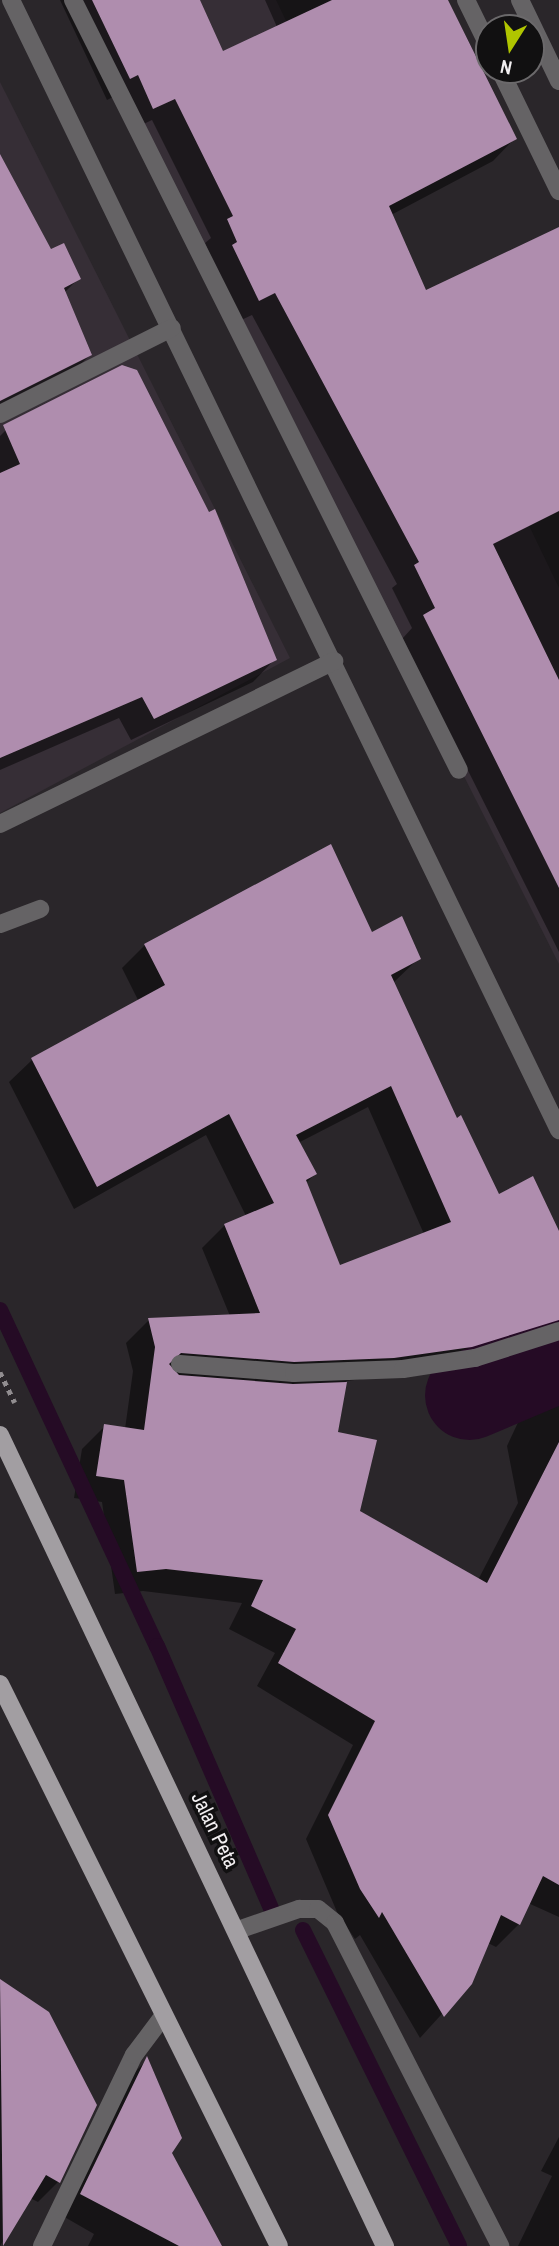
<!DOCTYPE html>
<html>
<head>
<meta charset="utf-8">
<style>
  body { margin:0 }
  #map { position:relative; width:559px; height:2246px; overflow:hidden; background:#2a262a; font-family:"Archivo Narrow",sans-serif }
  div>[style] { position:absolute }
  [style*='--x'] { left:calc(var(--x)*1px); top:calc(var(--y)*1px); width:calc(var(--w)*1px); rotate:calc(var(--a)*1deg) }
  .built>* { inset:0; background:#362e36 }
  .shadow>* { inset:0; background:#0007 }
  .stream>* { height:16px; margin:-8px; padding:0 8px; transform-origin:8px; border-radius:8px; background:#250b25 }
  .river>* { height:89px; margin:-44.5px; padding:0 44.5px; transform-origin:44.5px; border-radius:44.5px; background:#250b25 }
  .building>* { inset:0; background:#af8dae }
  .path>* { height:4.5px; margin-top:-2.25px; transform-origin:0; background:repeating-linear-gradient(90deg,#918d90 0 5px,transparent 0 10px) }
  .minor>* { height:18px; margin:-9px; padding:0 9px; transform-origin:9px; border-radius:9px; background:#656365 }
  .major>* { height:18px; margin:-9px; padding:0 9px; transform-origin:9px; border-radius:9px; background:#a29ea2 }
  span { translate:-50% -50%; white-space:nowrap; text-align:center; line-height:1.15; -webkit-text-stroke:7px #111011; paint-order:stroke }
  .street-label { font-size:21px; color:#f2eff1 }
  .north { position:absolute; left:475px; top:14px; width:70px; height:70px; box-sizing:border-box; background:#111011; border:2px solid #6b696b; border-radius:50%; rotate:192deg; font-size:19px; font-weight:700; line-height:28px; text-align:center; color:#f2eff1 }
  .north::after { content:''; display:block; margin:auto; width:24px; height:32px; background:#b0c500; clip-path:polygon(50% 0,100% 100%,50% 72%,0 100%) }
</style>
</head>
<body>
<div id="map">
  <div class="built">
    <div style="clip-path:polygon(71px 0,276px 0,559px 588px,559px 964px)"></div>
    <div style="clip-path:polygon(0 82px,290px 658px,0 813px)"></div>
  </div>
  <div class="shadow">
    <div style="clip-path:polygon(60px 0,198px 0,222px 53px,277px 27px,265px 0,446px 0,515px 138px,493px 161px,391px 215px,426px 292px,559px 229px,559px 952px,402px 639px,412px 628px,392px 588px,397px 584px,252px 315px,237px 322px,205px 243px,211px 238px,152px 120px,131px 130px,115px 96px,107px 100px)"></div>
    <div style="clip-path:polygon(0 202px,78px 279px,64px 293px,90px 355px,67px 378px,0 412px)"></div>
    <div style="clip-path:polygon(16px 420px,275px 659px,253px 682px,131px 740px,119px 718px,0 770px,0 436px)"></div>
    <div style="clip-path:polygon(evenodd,371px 935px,419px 958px,393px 983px,457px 1120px,498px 1196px,559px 1235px,559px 1331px,448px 1369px,346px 1381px,336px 1434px,358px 1512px,478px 1580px,518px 1503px,507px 1446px,529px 1399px,552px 1376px,559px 1379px,559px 1917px,528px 1903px,519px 1924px,496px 1947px,488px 1943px,470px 1983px,420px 2038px,360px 1935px,355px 1939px,337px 1912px,306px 1839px,353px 1745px,257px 1686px,275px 1653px,229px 1629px,242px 1603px,143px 1591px,115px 1594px,102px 1502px,74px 1498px,82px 1449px,105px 1426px,125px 1429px,133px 1371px,126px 1343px,149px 1320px,230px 1316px,202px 1248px,225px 1225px,246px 1216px,206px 1135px,74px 1209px,9px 1082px,32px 1060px,139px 1002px,122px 968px,145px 945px,371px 935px,368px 1107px,424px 1234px,339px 1267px,306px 1183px,315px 1174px,298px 1143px,368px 1107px)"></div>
    <div style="clip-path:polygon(7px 1986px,95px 2105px,58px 2182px,38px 2202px,30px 2198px,0 2246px,0 1992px)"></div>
    <div style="clip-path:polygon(147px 2060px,170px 2153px,217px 2246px,88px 2246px,94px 2234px,61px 2215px,128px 2079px)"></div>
    <div style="clip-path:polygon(559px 2137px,559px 2246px,518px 2246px,552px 2176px,541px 2171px)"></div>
  </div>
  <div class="stream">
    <div style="--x:0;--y:1310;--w:371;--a:65"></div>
    <div style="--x:157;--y:1646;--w:288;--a:66.5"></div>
    <div style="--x:303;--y:1930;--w:352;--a:63.7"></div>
  </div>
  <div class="river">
    <div style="--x:469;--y:1395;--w:98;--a:-22.9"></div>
  </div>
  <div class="building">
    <div style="clip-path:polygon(92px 0,200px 0,223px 51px,332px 0,448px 0,517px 139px,389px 206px,426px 290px,559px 227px,559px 511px,493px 544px,559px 680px,559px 888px,423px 615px,435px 608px,414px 565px,419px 562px,275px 293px,259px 301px,232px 245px,237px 242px,227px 219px,233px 216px,175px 99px,153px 109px,138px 75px,130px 79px)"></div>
    <div style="clip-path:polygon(0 154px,51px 249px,64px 243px,81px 279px,64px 288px,92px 355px,0 401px)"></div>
    <div style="clip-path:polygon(122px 365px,137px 370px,209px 512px,215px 509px,277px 660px,154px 719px,142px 697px,0 758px,0 473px,20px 464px,3px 425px)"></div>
    <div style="clip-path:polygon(evenodd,331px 844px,372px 932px,402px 916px,421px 959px,391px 975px,457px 1118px,461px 1115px,499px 1194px,533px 1176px,559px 1231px,559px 1320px,472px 1347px,394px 1358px,294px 1362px,181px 1353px,169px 1364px,179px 1375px,293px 1384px,347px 1382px,338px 1432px,377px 1440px,360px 1511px,487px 1583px,559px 1442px,559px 1885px,543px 1876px,520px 1925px,501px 1915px,472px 1984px,444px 2017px,382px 1912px,379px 1918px,360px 1889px,328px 1815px,375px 1721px,278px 1663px,296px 1629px,251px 1606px,263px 1580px,166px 1569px,137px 1572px,124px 1480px,96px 1476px,104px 1424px,144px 1430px,155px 1347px,148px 1318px,260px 1313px,224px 1224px,274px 1203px,229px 1114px,97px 1187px,31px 1058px,165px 985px,144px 944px,331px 844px,391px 1086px,451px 1222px,340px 1265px,306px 1180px,317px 1174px,296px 1135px,391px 1086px)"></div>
    <div style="clip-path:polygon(0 1979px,49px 2012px,97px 2105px,60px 2183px,46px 2175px,3px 2246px)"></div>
    <div style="clip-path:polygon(147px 2056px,182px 2138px,172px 2153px,222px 2246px,179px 2246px,80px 2194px)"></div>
  </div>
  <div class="path">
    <div style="--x:0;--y:1372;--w:34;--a:64"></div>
  </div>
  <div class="minor">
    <div style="--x:11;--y:0;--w:1256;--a:64.13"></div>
    <div style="--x:73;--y:0;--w:861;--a:63.38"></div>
    <div style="--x:466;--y:0;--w:52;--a:63.9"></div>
    <div style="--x:520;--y:0;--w:90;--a:64.3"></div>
    <div style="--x:500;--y:70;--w:135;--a:64"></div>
    <div style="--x:0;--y:414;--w:192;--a:-26.6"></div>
    <div style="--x:0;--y:824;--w:372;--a:-26"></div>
    <div style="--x:0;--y:924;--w:43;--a:-20.6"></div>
    <div style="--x:180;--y:1364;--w:114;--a:4.5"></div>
    <div style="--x:294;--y:1373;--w:109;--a:-2.1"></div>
    <div style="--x:403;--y:1369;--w:73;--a:-8.7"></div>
    <div style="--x:475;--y:1358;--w:88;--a:-17.8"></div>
    <div style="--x:238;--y:1930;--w:65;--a:-19"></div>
    <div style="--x:299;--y:1909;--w:19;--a:0"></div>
    <div style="--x:318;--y:1909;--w:22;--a:39"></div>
    <div style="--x:335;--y:1923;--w:363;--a:62.9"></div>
    <div style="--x:42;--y:2246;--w:212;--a:-64.3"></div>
    <div style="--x:134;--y:2055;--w:50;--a:-53.1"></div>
  </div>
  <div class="major">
    <div style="--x:0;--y:1435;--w:898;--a:64.61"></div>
    <div style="--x:0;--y:1684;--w:627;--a:63.6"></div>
  </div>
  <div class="street-label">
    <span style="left:215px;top:1830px;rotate:64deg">Jalan Peta</span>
  </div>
  <div class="north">N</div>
</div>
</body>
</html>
